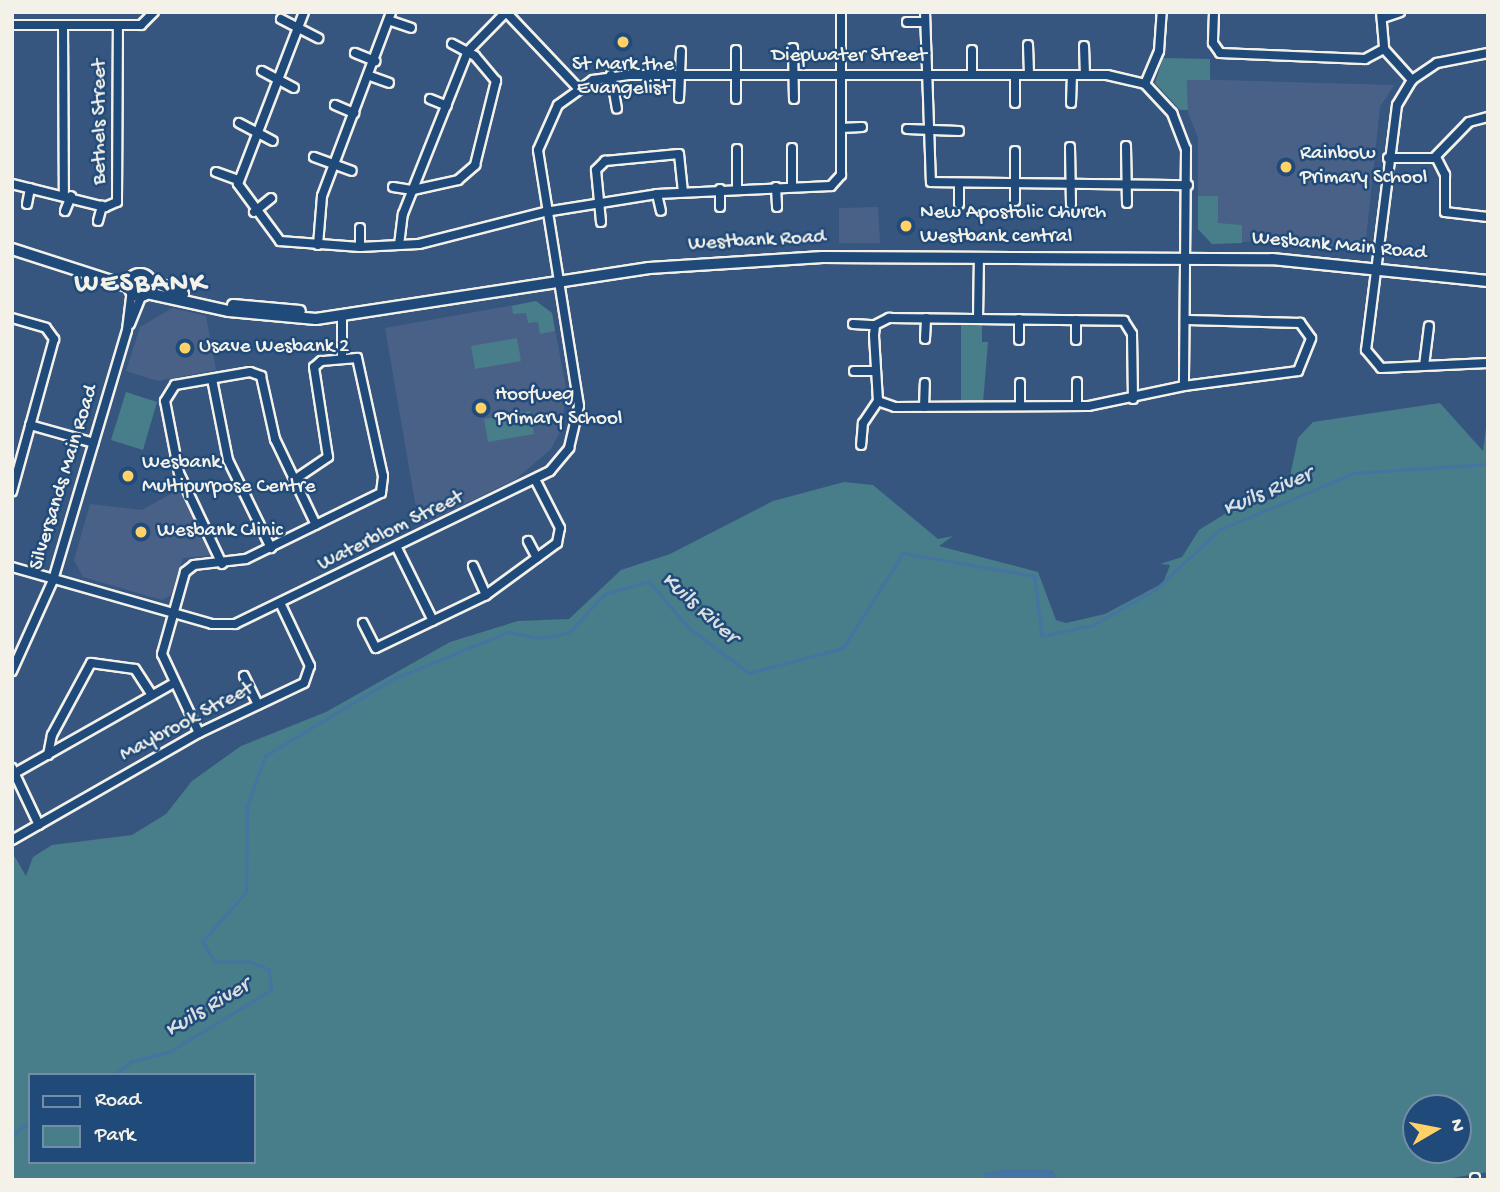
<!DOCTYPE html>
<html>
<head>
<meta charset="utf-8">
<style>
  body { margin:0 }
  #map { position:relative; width:1500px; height:1192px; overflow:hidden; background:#365680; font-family:"Gochi Hand",sans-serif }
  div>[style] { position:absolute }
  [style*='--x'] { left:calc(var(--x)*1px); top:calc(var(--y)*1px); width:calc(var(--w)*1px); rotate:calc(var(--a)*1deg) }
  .built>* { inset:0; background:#496186 }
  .green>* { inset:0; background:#487d8a }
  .water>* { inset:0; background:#4674a2 }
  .stream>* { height:2.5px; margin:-1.25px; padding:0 1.25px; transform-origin:1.25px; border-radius:1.25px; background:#4674a2 }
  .roads { filter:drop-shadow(2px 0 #f4f1e8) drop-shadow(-2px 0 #f4f1e8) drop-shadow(0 2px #f4f1e8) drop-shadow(0 -2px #f4f1e8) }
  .street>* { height:8px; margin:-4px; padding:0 4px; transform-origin:4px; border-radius:4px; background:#1f4a7a }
  .secondary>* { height:10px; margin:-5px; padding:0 5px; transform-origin:5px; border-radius:5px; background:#1f4a7a }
  .secondary>.ring { margin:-5px; padding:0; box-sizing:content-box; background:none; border:10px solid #1f4a7a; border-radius:50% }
  .dots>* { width:19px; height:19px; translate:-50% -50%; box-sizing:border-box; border:4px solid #1f4a7a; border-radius:50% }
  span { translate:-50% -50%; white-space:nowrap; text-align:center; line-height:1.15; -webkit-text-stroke:5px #1f4a7a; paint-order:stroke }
  .street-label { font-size:21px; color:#f4f1e8 }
  .poi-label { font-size:21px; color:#f4f1e8 }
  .left { translate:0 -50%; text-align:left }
  .water-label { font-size:23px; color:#dadede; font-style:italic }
  .district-label { font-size:28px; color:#f4f1e8; font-weight:700; letter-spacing:2px }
  .frame { position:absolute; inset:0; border:14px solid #f4f1e8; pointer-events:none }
  .legend { position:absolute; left:28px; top:1073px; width:228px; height:91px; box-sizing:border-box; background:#1f4a7a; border:2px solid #748da6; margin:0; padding:9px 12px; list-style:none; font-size:21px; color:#f4f1e8 }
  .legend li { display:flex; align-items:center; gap:14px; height:35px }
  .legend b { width:35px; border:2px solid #748da6 }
  .north { position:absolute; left:1402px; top:1094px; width:70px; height:70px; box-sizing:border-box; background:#1f4a7a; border:2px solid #748da6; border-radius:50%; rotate:80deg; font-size:19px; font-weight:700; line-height:28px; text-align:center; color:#f4f1e8 }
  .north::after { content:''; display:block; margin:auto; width:24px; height:32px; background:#ffd166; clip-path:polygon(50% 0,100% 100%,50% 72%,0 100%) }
</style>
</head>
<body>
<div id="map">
  <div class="built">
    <div style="clip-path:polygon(1187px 79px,1394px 85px,1380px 107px,1366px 239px,1351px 251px,1275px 240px,1212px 244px,1198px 229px,1198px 138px,1188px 113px)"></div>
    <div style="clip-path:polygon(878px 207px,880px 243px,839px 243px,839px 208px)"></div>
    <div style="clip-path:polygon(536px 301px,552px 313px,566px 388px,562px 428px,551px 449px,516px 479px,424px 524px,415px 502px,385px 328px)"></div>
    <div style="clip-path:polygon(172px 308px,206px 316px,216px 370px,158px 381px,126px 371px,140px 327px)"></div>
    <div style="clip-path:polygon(180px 489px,212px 555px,183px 558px,171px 595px,162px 600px,83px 577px,74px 560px,90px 504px,142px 510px)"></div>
  </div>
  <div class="green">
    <div style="clip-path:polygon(1163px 58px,1210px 59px,1210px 80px,1187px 80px,1188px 110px,1180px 110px,1155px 83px)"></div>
    <div style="clip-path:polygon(1198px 196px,1218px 196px,1218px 223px,1242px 225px,1242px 243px,1212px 244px,1198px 229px)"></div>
    <div style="clip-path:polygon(536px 301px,552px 313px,555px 331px,540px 334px,538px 322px,528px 323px,526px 313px,513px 314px,512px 306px)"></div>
    <div style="clip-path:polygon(961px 322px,982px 323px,982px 342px,988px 342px,983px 403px,961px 403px)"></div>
    <div style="clip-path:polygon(517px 338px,521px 361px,475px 369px,471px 346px)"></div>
    <div style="clip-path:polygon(126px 392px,157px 402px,143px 450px,111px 440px)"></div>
    <div style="clip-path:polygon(evenodd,1440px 403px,1483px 451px,1488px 413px,1488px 1172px,1440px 1180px,1058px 1180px,1051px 1170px,984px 1173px,984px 1180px,12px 1180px,12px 852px,26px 876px,33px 857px,52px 845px,132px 835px,166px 814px,192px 781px,241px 746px,326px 712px,450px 642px,518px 621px,569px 619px,621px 570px,670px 554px,773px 501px,844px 482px,873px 485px,938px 539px,953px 536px,939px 546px,1038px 572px,1056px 620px,1066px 623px,1105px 614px,1163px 583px,1170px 565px,1160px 564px,1182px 557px,1199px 530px,1236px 507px,1276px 498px,1289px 481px,1298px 438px,1313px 422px,1440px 403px,30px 1075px,254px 1075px,254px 1162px,30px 1162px,30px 1075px,1440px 403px,1416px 1108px,1458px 1108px,1458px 1150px,1416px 1150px,1416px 1108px)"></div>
    <div style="clip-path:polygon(530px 411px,534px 434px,488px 442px,484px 419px)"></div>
  </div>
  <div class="water">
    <div style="clip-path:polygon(1004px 1169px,1051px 1170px,1058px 1180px,984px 1180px,984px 1173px)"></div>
  </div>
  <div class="stream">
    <div style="--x:114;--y:1075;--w:23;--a:-38"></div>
    <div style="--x:132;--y:1061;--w:38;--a:-14"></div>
    <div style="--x:169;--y:1052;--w:119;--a:-31.3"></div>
    <div style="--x:271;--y:990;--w:20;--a:-96"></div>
    <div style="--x:269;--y:970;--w:21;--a:-157"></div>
    <div style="--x:250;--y:962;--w:35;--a:180"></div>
    <div style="--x:215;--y:962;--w:24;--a:-123"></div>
    <div style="--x:202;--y:942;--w:67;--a:-48.7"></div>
    <div style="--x:246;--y:892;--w:85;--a:-89.3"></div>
    <div style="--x:247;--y:807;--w:54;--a:-70.6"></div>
    <div style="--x:265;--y:756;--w:147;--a:-31.1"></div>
    <div style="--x:391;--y:680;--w:126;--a:-22.3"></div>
    <div style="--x:508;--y:632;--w:33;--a:11"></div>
    <div style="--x:540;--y:638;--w:28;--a:-10"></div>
    <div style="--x:568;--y:633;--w:54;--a:-46.5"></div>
    <div style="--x:605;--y:594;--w:46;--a:-16.5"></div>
    <div style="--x:649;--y:581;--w:60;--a:49.7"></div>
    <div style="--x:688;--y:627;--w:76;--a:37"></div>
    <div style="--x:749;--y:673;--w:97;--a:-14.9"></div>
    <div style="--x:843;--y:648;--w:112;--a:-57.7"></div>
    <div style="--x:903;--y:553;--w:134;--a:9.9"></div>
    <div style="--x:1035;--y:576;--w:60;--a:83.3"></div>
    <div style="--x:1042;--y:636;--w:52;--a:-12.2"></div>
    <div style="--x:1093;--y:625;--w:73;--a:-29.7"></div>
    <div style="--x:1156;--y:589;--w:86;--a:-43.1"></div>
    <div style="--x:1219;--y:530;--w:147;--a:-22.9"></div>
    <div style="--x:1354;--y:473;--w:134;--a:-3.8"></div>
    <div style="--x:12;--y:1135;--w:22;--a:-36"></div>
  </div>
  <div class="roads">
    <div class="street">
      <div style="--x:304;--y:12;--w:184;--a:111"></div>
      <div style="--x:238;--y:184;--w:71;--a:53.6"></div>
      <div style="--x:280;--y:241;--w:80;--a:4.3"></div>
      <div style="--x:360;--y:247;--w:59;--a:-2.9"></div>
      <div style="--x:419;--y:244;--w:130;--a:-14.3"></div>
      <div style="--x:545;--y:212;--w:113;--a:-9.1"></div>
      <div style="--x:657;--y:194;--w:174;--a:-2.6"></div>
      <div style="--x:831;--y:186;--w:15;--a:-48"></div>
      <div style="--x:841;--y:175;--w:163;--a:-90"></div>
      <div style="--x:506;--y:12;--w:103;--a:46.6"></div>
      <div style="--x:925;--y:12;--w:170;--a:88"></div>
      <div style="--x:931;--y:182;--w:257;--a:0.7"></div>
      <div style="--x:1214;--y:12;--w:31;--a:92"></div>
      <div style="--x:1213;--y:43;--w:12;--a:55"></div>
      <div style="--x:1220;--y:53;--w:145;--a:2.4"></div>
      <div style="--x:1365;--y:59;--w:21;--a:-28"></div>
      <div style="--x:1384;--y:49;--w:42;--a:47.9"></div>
      <div style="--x:1381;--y:12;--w:37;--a:85"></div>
      <div style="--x:1383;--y:18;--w:18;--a:-19"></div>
      <div style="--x:281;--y:19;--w:42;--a:27.2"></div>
      <div style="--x:391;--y:21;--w:21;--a:19"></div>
      <div style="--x:907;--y:22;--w:18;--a:0"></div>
      <div style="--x:12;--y:25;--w:129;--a:0"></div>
      <div style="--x:141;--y:25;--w:18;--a:-45"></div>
      <div style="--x:63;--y:25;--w:169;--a:89.7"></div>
      <div style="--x:1028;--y:45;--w:30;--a:88"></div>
      <div style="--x:1084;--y:46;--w:29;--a:88"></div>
      <div style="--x:793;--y:48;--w:51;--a:88.9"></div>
      <div style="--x:972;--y:50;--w:25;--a:90"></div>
      <div style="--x:355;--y:53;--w:22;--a:22"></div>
      <div style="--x:1488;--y:53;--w:52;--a:168.9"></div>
      <div style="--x:1437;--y:63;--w:30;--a:146"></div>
      <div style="--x:1412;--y:80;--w:29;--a:121"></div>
      <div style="--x:1397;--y:105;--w:247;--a:97.2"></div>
      <div style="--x:1366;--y:350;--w:23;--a:50"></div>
      <div style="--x:1381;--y:368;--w:107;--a:-2.7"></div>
      <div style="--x:262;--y:71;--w:36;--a:28"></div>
      <div style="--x:611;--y:75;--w:34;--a:80"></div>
      <div style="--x:370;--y:76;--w:20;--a:20"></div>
      <div style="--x:1145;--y:84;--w:36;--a:-67"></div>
      <div style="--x:1159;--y:51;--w:39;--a:-86"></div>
      <div style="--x:679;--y:98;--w:47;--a:-87.6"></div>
      <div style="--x:430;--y:99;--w:18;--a:22"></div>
      <div style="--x:736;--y:99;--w:49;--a:-90"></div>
      <div style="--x:1015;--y:103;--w:28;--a:-90"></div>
      <div style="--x:1071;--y:103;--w:28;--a:-88"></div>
      <div style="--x:335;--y:105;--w:21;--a:23"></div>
      <div style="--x:239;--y:123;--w:38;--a:28"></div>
      <div style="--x:841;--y:128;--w:21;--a:-3"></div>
      <div style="--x:907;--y:129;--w:52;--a:2.2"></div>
      <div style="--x:1126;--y:146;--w:57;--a:89"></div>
      <div style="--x:1070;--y:147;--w:57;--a:89"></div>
      <div style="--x:792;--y:148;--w:39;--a:90"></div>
      <div style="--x:737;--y:149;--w:39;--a:90"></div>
      <div style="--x:314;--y:157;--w:40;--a:20.2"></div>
      <div style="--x:1436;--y:157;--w:20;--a:63"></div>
      <div style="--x:1445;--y:175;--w:37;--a:90"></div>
      <div style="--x:1445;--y:212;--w:43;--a:6.6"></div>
      <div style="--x:1388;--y:158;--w:46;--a:0"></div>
      <div style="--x:1434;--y:158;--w:50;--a:-45.8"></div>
      <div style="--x:1469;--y:122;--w:20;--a:-15"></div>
      <div style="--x:216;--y:172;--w:23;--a:20"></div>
      <div style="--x:12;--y:184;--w:96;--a:13.9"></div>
      <div style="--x:105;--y:207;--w:13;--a:-23"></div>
      <div style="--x:117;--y:202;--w:177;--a:-89.7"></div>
      <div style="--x:959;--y:185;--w:19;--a:90"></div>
      <div style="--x:393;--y:187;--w:20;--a:9"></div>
      <div style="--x:413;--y:190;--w:46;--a:-12.5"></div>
      <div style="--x:458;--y:180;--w:23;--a:-41"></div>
      <div style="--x:475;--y:165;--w:87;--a:-76"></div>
      <div style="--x:496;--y:81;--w:33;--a:-130"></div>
      <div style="--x:475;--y:56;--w:26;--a:-152"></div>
      <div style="--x:776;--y:187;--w:20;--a:87"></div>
      <div style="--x:657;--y:194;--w:17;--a:77"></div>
      <div style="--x:1015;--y:201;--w:50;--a:-90"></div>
      <div style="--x:27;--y:204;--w:16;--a:-79"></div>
      <div style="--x:720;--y:207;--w:18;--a:-90"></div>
      <div style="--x:65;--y:211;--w:16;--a:-68"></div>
      <div style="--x:254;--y:212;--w:22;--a:-39"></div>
      <div style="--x:98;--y:221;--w:16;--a:-75"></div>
      <div style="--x:601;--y:222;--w:52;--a:-95.5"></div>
      <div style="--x:596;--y:170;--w:13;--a:-45"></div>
      <div style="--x:605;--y:161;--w:74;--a:-5.4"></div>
      <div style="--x:679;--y:154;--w:37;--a:84"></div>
      <div style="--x:360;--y:228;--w:19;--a:90"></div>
      <div style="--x:318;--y:245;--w:49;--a:-85.3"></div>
      <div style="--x:322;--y:196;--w:197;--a:-69.4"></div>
      <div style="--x:399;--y:245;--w:31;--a:-83"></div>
      <div style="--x:403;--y:214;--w:175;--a:-68.3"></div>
      <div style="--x:468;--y:51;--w:54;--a:-45.7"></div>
      <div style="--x:342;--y:316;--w:41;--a:90"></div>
      <div style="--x:12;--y:318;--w:35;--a:16"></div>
      <div style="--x:46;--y:328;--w:14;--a:54"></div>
      <div style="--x:54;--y:339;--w:158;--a:105.4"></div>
      <div style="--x:978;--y:319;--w:61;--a:-89.1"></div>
      <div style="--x:130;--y:324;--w:31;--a:-68"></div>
      <div style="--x:853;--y:324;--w:22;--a:3"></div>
      <div style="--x:925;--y:339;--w:21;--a:-87"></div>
      <div style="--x:1019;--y:340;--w:21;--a:-90"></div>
      <div style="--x:1076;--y:340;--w:20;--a:-90"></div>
      <div style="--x:1424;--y:366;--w:40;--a:-82.9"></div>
      <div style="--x:854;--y:371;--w:19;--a:0"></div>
      <div style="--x:212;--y:379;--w:83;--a:78.8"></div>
      <div style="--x:228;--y:460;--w:98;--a:64"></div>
      <div style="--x:1020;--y:383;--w:23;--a:90"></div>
      <div style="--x:1184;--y:386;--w:115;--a:-7.5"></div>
      <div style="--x:1298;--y:371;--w:35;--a:-68"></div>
      <div style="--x:1311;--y:338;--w:19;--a:-126"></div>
      <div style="--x:1300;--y:323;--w:112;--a:-178.5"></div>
      <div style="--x:878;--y:401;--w:66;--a:-93.5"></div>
      <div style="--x:874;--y:335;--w:10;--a:-84"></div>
      <div style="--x:875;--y:325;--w:16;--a:-27"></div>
      <div style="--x:889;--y:318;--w:235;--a:0.7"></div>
      <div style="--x:1124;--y:321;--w:15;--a:58"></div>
      <div style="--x:1132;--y:334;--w:65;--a:89.1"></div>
      <div style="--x:1077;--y:406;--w:24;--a:-90"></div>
      <div style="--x:924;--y:407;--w:24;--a:-88"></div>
      <div style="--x:30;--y:425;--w:66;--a:15.7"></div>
      <div style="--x:528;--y:541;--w:19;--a:62"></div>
      <div style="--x:397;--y:548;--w:81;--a:63.7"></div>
      <div style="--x:222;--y:564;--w:101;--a:-115.3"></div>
      <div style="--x:179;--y:473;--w:73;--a:-101"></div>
      <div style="--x:165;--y:401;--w:19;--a:-58"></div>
      <div style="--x:175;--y:385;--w:76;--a:-9.8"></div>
      <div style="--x:250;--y:372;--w:12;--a:20"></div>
      <div style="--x:261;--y:376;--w:65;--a:77.5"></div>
      <div style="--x:275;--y:439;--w:95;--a:64.5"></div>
      <div style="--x:473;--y:566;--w:32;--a:66"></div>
      <div style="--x:12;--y:567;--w:208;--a:15.9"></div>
      <div style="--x:212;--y:624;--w:23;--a:0"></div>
      <div style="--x:235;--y:624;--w:350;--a:-25.9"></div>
      <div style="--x:550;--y:471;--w:30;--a:-50"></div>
      <div style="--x:569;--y:448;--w:43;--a:-76.6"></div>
      <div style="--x:579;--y:406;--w:259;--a:-99.1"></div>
      <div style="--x:538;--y:150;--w:49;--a:-66"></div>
      <div style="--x:558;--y:105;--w:43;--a:-35.5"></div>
      <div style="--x:593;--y:80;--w:36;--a:-8"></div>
      <div style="--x:629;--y:75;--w:478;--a:0"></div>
      <div style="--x:1107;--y:75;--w:39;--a:13"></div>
      <div style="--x:1145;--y:84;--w:40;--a:47"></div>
      <div style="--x:1172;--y:113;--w:39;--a:69"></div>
      <div style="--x:1186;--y:149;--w:237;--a:90.5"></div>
      <div style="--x:1184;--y:386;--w:98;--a:168.2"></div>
      <div style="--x:1088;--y:406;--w:193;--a:179.7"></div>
      <div style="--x:895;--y:407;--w:18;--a:-161"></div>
      <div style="--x:878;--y:401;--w:27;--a:124"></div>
      <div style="--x:863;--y:423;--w:22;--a:95"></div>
      <div style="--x:363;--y:623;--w:28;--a:63"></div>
      <div style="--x:376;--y:648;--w:122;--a:-25.7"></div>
      <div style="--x:486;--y:595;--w:88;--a:-36.2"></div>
      <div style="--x:557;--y:543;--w:15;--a:-79"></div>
      <div style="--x:560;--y:528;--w:53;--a:-117.1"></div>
      <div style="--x:12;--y:671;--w:100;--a:-65.7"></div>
      <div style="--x:53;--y:580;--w:261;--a:-73.5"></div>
      <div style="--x:127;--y:330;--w:38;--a:-83"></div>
      <div style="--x:244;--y:676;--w:32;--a:64"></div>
      <div style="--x:199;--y:733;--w:87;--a:-115.1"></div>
      <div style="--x:162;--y:654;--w:85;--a:-74.3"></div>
      <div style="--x:185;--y:572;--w:11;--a:-38"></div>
      <div style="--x:194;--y:565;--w:52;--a:-6.6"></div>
      <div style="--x:246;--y:559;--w:150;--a:-26.1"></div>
      <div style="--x:381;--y:493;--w:17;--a:-83"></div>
      <div style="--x:383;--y:476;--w:121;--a:-102.4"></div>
      <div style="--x:357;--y:358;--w:36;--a:175"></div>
      <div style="--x:321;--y:361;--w:9;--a:139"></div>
      <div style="--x:314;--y:367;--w:91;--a:81.2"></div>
      <div style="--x:328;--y:457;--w:41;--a:145.9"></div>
      <div style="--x:48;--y:755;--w:20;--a:-79"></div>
      <div style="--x:52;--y:735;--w:82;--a:-61.6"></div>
      <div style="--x:91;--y:663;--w:44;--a:7.8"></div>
      <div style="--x:135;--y:669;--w:31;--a:57"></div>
      <div style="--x:12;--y:768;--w:63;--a:64.7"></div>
      <div style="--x:15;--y:773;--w:183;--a:-29.5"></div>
      <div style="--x:12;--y:840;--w:215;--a:-29.8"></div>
      <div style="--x:199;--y:733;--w:116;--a:-25.5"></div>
      <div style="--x:304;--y:683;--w:18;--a:-71"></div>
      <div style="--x:310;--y:666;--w:68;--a:-115.4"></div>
      <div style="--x:1475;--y:1178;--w:2;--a:90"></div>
    </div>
    <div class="secondary">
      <div style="--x:12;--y:249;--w:124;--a:17.9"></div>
      <div class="ring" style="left:129px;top:274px;width:12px;height:12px"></div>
      <div style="--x:150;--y:280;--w:36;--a:23"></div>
      <div style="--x:147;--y:293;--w:84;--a:12.4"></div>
      <div style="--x:229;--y:311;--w:87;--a:5.3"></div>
      <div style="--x:316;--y:319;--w:337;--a:-8.7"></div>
      <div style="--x:649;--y:268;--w:174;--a:-3.6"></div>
      <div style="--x:823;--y:257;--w:449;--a:0.3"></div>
      <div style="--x:1272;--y:259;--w:217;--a:5.8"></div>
      <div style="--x:233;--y:305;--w:67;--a:5.1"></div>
    </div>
  </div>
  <div class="dots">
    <div style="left:623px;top:42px;background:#ffd166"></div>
    <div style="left:1286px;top:167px;background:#ffd166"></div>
    <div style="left:906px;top:226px;background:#ffd166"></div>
    <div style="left:185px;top:348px;background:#ffd166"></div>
    <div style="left:481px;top:408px;background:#ffd166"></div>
    <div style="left:128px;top:476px;background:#ffd166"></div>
    <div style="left:141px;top:532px;background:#ffd166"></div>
  </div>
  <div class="street-label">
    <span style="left:849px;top:57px">Diepwater Street</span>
    <span style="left:101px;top:122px;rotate:-90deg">Bethels Street</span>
    <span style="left:757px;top:242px;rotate:-3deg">Westbank Road</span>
    <span style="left:1339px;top:247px;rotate:5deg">Wesbank Main Road</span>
    <span style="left:65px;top:478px;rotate:-73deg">Silversands Main Road</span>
    <span style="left:391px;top:532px;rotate:-26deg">Waterblom Street</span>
    <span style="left:187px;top:723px;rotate:-28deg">Maybrook Street</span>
  </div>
  <div class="poi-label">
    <span style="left:623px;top:78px">St Mark the<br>Evangelist</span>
    <span class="left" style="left:1300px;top:167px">Rainbow<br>Primary School</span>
    <span class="left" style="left:920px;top:226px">New Apostolic Church<br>Westbank central</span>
    <span class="left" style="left:199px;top:348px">Usave Wesbank 2</span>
    <span class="left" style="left:495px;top:408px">Hoofweg<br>Primary School</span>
    <span class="left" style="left:142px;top:476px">Wesbank<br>Multipurpose Centre</span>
    <span class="left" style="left:157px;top:532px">Wesbank Clinic</span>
  </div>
  <div class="water-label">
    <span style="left:1268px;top:493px;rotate:-23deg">Kuils River</span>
    <span style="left:699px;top:609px;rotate:42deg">Kuils River</span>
    <span style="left:208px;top:1009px;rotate:-31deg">Kuils River</span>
  </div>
  <div class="district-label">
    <span style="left:141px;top:285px">WESBANK</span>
  </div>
  <div class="frame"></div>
  <ul class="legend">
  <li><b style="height:9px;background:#1f4a7a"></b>Road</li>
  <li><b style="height:19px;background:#487d8a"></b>Park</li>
  </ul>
  <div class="north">N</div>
</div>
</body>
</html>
